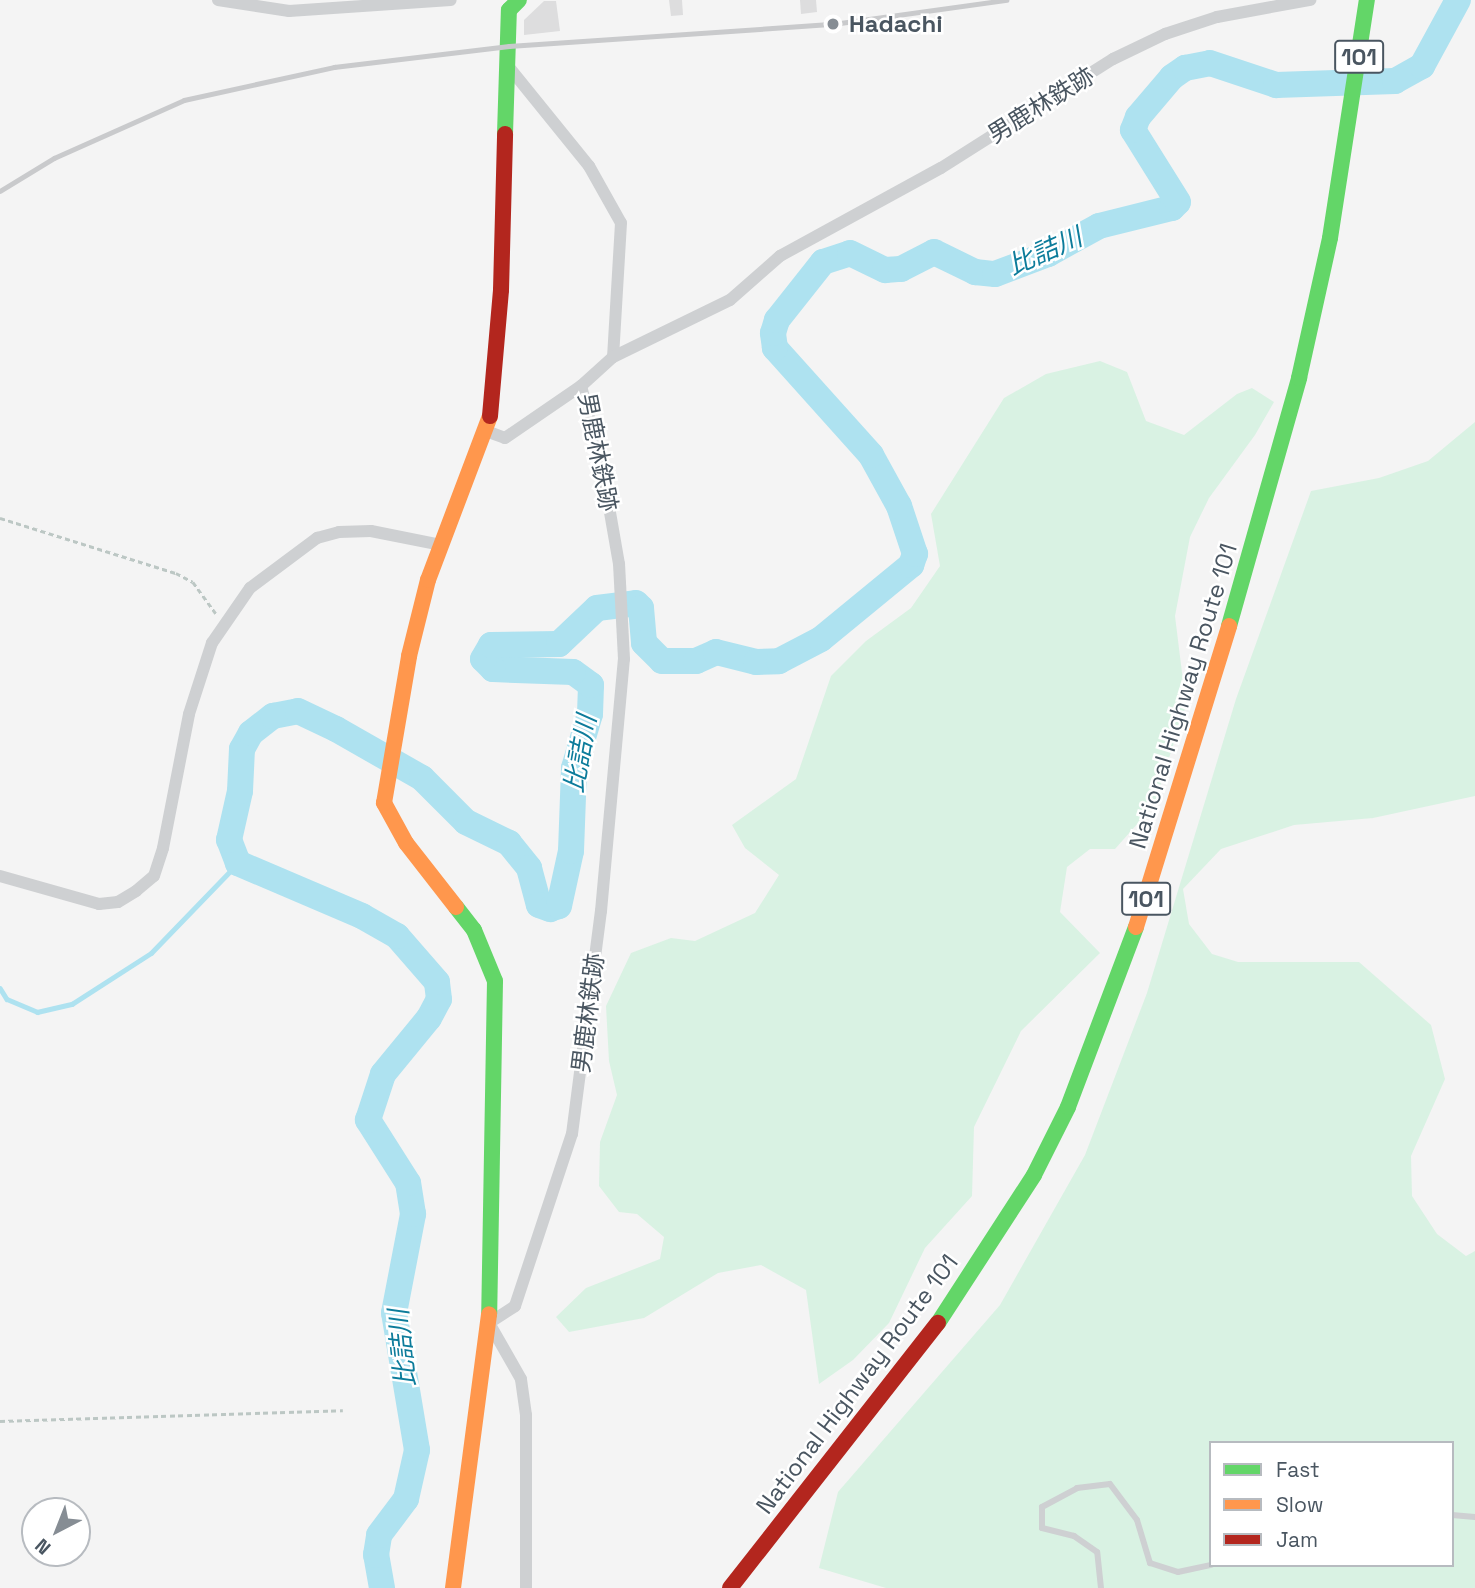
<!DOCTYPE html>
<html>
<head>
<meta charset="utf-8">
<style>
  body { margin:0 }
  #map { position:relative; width:1475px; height:1588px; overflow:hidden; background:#f4f4f4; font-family:"Space Grotesk","Noto Sans JP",sans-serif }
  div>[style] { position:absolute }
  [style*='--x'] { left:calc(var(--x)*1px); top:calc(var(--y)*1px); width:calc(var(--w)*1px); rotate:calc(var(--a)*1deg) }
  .green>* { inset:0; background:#d9f2e3 }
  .stream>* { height:4.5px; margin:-2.25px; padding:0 2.25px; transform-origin:2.25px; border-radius:2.25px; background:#aee2f0 }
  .river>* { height:26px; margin:-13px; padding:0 13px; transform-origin:13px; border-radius:13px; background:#aee2f0 }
  .building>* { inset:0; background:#ddddde }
  .path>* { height:2.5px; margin-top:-1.25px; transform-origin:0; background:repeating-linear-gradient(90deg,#bcc7c4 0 5px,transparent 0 8.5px) }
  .lane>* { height:6px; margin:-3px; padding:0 3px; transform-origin:3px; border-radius:3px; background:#ced0d2 }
  .street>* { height:12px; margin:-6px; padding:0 6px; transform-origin:6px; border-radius:6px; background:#ced0d2 }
  .fast>* { height:16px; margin:-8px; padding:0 8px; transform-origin:8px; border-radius:8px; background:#63d668 }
  .slow>* { height:16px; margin:-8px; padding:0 8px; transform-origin:8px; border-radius:8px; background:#ff974d }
  .jam>* { height:16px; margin:-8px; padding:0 8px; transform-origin:8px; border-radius:8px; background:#b3261e }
  .rail>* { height:4.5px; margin:-2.25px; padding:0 2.25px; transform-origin:2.25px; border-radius:2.25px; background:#c9cacc }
  .dots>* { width:19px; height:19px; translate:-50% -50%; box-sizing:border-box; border:4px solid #fff; border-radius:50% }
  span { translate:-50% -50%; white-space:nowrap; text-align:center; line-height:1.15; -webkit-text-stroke:5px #fff; paint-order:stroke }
  .shield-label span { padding:2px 5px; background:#fff; border:2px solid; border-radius:5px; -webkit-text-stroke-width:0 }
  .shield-label { font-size:23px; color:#4a5661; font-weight:700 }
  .poi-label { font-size:24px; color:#4a5661; font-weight:700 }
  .left { translate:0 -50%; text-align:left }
  .street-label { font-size:24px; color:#4a5661 }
  .water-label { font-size:26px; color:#0c7c9b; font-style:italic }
  .legend { position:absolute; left:1209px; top:1441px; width:245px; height:126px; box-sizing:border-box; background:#fff; border:2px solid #b7bbc0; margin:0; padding:9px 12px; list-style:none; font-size:21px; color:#4a5661 }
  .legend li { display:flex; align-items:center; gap:14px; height:35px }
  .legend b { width:35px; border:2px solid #b7bbc0 }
  .north { position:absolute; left:21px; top:1497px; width:70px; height:70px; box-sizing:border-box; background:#fff; border:2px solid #b7bbc0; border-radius:50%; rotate:222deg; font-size:19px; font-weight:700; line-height:28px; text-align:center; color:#4a5661 }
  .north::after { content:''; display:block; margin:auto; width:24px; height:32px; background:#868d94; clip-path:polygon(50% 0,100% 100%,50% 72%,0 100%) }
</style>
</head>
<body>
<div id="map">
  <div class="green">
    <div style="clip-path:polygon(1100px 361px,1127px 372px,1146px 421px,1184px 435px,1237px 394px,1252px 388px,1274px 402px,1255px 435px,1209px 498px,1190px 537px,1175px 616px,1186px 705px,1154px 805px,1115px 849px,1090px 849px,1067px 867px,1060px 912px,1100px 953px,1021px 1031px,974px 1127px,972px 1196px,925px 1248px,889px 1323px,853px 1360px,819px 1384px,806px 1290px,761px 1265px,718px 1273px,644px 1318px,569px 1332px,556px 1317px,586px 1288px,660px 1259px,664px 1237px,637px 1214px,619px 1212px,599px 1186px,600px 1142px,617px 1095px,609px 1061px,606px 1006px,631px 953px,671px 938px,695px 941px,755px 913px,779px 875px,745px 848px,732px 825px,796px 779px,831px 676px,866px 641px,911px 608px,940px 566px,931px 514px,1004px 398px,1046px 374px)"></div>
    <div style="clip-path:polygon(evenodd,1475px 422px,1475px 796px,1373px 818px,1294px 825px,1221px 849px,1183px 889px,1189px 924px,1212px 954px,1238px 962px,1359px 962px,1431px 1025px,1445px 1079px,1411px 1156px,1412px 1196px,1437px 1234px,1466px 1256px,1475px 1251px,1475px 1588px,886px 1588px,819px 1568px,838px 1492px,1000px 1305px,1085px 1155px,1147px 993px,1236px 699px,1311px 491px,1379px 478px,1428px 461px,1475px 422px,1211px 1443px,1452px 1443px,1452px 1565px,1211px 1565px,1211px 1443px)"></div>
  </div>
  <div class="stream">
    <div style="--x:0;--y:988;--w:13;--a:58"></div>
    <div style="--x:7;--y:999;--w:33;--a:23"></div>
    <div style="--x:37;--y:1012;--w:36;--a:-13"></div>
    <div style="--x:72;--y:1004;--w:94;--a:-32.8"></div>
    <div style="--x:151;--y:953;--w:125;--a:-46"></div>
  </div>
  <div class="river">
    <div style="--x:382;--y:1588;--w:34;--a:-100"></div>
    <div style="--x:376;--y:1555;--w:20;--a:-81"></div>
    <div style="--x:379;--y:1535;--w:45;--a:-53.1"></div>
    <div style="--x:406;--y:1499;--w:50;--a:-77.3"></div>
    <div style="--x:417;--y:1450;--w:139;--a:-99.5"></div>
    <div style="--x:394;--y:1313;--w:101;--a:-79.1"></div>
    <div style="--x:413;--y:1214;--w:31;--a:-99"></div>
    <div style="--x:408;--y:1183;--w:75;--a:-122.4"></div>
    <div style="--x:368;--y:1120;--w:48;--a:-71.9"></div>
    <div style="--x:383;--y:1074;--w:72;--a:-50.6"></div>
    <div style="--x:429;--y:1018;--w:21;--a:-62"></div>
    <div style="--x:439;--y:999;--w:17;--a:-97"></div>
    <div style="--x:437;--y:982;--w:61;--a:-131"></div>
    <div style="--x:397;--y:936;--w:40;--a:-150.3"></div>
    <div style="--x:362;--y:916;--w:135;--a:-156.9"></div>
    <div style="--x:238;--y:863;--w:25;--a:-111"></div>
    <div style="--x:229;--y:840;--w:50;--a:-77.3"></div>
    <div style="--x:240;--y:791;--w:42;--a:-87.3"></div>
    <div style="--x:242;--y:749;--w:18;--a:-61"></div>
    <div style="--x:251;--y:733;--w:28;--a:-38"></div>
    <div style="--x:273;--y:716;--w:25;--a:-11"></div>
    <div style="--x:298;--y:711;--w:42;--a:25.3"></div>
    <div style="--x:336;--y:729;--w:99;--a:29.7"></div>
    <div style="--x:422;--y:778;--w:62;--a:45"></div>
    <div style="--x:466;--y:822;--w:48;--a:26"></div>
    <div style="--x:509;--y:843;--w:32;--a:51"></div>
    <div style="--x:529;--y:868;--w:38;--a:75"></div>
    <div style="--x:539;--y:905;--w:12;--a:20"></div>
    <div style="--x:550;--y:909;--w:9;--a:-18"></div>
    <div style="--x:559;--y:906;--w:56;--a:-77.7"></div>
    <div style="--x:571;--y:851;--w:83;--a:-87.9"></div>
    <div style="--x:574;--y:768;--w:56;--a:-73.5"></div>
    <div style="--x:590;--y:714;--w:29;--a:-88"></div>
    <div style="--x:591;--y:685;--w:22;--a:-144"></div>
    <div style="--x:573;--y:672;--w:80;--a:-177.9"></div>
    <div style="--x:493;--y:669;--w:14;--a:-135"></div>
    <div style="--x:483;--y:659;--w:16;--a:-60"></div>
    <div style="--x:491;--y:645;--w:68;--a:-0.8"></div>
    <div style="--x:559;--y:644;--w:52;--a:-43.5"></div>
    <div style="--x:597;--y:608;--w:39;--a:-7"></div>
    <div style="--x:636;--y:603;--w:7;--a:45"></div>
    <div style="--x:641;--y:608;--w:35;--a:85"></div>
    <div style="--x:644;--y:643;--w:25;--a:45"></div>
    <div style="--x:662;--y:661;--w:34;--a:0"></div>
    <div style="--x:696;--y:661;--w:22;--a:-24"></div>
    <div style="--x:716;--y:652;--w:41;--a:14"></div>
    <div style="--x:756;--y:662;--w:23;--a:-2"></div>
    <div style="--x:779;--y:661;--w:47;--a:-27.6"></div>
    <div style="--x:821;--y:639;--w:117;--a:-39.4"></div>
    <div style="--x:911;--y:565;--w:12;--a:-70"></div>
    <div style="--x:915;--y:554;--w:51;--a:-108.4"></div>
    <div style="--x:899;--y:506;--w:58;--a:-118.8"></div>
    <div style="--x:871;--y:455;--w:144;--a:-131.9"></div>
    <div style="--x:775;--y:348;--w:15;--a:-98"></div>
    <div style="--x:773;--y:333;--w:14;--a:-73"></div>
    <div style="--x:777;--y:320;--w:74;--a:-51.6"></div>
    <div style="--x:823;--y:262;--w:28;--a:-18"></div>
    <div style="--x:850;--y:253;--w:39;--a:26"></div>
    <div style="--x:885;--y:270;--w:16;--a:-4"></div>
    <div style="--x:901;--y:269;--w:37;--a:-27"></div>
    <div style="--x:934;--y:252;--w:46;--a:26"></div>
    <div style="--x:975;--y:272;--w:20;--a:6"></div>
    <div style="--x:995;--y:274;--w:57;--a:-20.7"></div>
    <div style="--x:1048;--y:254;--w:58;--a:-28.8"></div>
    <div style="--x:1099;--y:226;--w:75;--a:-13.9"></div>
    <div style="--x:1172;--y:208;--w:8;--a:-45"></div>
    <div style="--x:1178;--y:202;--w:85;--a:-122"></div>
    <div style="--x:1133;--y:130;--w:14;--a:-69"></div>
    <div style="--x:1138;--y:117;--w:52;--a:-49.6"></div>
    <div style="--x:1172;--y:77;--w:16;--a:-35"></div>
    <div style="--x:1185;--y:68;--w:25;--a:-11"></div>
    <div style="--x:1210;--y:63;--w:70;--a:18.4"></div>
    <div style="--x:1276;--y:85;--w:119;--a:-1.9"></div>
    <div style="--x:1395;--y:81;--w:31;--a:-29"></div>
    <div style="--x:1422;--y:66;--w:75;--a:-61.4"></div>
  </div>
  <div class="building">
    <div style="clip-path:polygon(669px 0,682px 0,683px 15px,671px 16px)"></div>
    <div style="clip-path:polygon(800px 0,816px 0,817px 12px,801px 14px)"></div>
    <div style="clip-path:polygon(544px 1px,556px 1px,560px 31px,524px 35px,524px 20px)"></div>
  </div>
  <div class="path">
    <div style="--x:0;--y:518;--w:184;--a:17.4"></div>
    <div style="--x:176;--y:573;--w:19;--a:28"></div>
    <div style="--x:193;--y:582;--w:39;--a:54"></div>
    <div style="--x:0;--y:1421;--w:343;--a:-1.8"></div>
  </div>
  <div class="lane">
    <div style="--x:1452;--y:1515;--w:23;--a:5"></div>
    <div style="--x:1101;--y:1588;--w:36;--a:-96"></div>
    <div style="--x:1097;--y:1552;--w:28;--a:-145"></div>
    <div style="--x:1074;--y:1536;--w:33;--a:-166"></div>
    <div style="--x:1042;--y:1528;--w:21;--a:-90"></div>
    <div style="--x:1042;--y:1507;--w:40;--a:-28"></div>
    <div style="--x:1077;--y:1488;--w:33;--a:-7"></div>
    <div style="--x:1110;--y:1484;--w:45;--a:53.1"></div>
    <div style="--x:1137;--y:1520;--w:45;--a:73.2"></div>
    <div style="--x:1150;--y:1563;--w:29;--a:18"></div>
    <div style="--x:1178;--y:1572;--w:34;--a:-12"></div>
  </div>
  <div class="street">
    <div style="--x:218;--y:0;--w:72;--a:8.8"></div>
    <div style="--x:289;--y:11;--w:162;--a:-3.9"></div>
    <div style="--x:508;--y:66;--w:129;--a:51"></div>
    <div style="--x:589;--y:166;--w:65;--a:60.7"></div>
    <div style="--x:621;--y:223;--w:134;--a:93.4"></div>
    <div style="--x:486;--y:431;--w:20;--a:20"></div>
    <div style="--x:505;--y:438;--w:92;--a:-34.4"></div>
    <div style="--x:581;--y:386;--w:43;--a:-42.2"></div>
    <div style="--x:613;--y:357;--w:130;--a:-26"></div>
    <div style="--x:730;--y:300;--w:67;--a:-41.3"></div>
    <div style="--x:780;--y:256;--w:183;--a:-28.7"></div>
    <div style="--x:941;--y:168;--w:204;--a:-32.4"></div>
    <div style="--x:1113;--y:59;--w:58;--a:-25.7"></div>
    <div style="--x:1165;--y:34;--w:55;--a:-18.1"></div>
    <div style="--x:1217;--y:17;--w:95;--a:-10.4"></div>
    <div style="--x:0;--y:876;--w:103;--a:15.8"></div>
    <div style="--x:99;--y:904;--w:19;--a:-6"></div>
    <div style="--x:118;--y:902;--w:21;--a:-31"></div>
    <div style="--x:136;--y:891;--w:23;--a:-40"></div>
    <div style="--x:154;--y:876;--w:29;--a:-72"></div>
    <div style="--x:163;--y:848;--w:136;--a:-79"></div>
    <div style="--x:189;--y:714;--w:75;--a:-72.1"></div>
    <div style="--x:212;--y:643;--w:67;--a:-55.4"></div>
    <div style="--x:250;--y:588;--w:84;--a:-36.7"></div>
    <div style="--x:317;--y:538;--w:23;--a:-15"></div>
    <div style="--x:339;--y:532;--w:32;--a:-2"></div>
    <div style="--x:371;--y:531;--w:71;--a:11.3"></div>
    <div style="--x:526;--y:1588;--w:173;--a:-90"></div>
    <div style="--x:526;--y:1415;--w:36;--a:-98"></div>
    <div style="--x:521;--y:1379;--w:64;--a:-119.7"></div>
    <div style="--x:489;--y:1323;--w:31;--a:-33"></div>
    <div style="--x:515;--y:1306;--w:181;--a:-71.7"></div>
    <div style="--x:572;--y:1134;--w:225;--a:-82.6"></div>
    <div style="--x:601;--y:911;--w:253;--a:-84.8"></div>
    <div style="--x:624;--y:659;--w:95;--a:-93"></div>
    <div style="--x:619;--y:564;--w:87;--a:-99.9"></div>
    <div style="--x:604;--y:478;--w:95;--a:-104"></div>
  </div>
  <div class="fast">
    <div style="--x:505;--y:134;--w:124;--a:-88.2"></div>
    <div style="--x:509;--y:10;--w:14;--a:-45"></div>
    <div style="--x:1229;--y:626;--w:258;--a:-74.2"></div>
    <div style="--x:1299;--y:378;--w:143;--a:-77.5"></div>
    <div style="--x:1330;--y:238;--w:241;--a:-81.2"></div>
    <div style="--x:456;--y:907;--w:29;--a:52"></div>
    <div style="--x:474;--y:930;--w:55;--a:67.6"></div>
    <div style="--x:495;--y:981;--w:333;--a:91"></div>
    <div style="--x:938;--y:1323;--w:176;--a:-57"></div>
    <div style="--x:1034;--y:1175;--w:76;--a:-63.4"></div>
    <div style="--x:1068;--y:1107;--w:192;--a:-69.3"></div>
  </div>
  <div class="slow">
    <div style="--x:456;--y:907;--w:81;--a:-128"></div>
    <div style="--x:406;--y:843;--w:46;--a:-118.8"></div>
    <div style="--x:384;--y:803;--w:149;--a:-80.3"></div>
    <div style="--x:409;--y:656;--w:78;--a:-76"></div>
    <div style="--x:428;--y:580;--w:175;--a:-69.3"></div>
    <div style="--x:1136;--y:927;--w:315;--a:-72.8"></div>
    <div style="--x:453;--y:1588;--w:276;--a:-82.5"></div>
  </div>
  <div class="jam">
    <div style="--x:490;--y:416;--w:126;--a:-85"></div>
    <div style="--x:501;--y:290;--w:156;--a:-88.5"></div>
    <div style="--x:730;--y:1588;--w:337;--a:-51.9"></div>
  </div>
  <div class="rail">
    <div style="--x:0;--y:191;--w:63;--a:-31.4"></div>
    <div style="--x:54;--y:158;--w:142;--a:-24"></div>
    <div style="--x:184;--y:100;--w:154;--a:-12.4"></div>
    <div style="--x:334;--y:67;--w:176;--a:-6.8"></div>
    <div style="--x:509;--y:46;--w:325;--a:-3.9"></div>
    <div style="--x:833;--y:24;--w:175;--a:-7.9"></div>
  </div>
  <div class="dots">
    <div style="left:833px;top:24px;background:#868d94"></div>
  </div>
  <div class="shield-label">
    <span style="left:1359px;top:57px">101</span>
    <span style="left:1146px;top:899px">101</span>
  </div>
  <div class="poi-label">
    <span class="left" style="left:849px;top:24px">Hadachi</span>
  </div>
  <div class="street-label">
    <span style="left:1041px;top:105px;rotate:-32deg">男鹿林鉄跡</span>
    <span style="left:598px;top:452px;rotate:79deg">男鹿林鉄跡</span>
    <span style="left:1183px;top:696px;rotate:-73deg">National Highway Route 101</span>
    <span style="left:588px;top:1013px;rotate:-83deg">男鹿林鉄跡</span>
    <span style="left:857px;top:1384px;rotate:-53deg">National Highway Route 101</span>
  </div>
  <div class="water-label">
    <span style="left:1045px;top:252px;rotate:-24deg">比詰川</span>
    <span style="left:581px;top:754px;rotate:-80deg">比詰川</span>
    <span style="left:403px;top:1348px;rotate:-96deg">比詰川</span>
  </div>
  <ul class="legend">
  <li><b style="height:9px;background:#63d668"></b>Fast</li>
  <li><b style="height:9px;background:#ff974d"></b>Slow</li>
  <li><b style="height:9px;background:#b3261e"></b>Jam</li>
  </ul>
  <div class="north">N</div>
</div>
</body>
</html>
